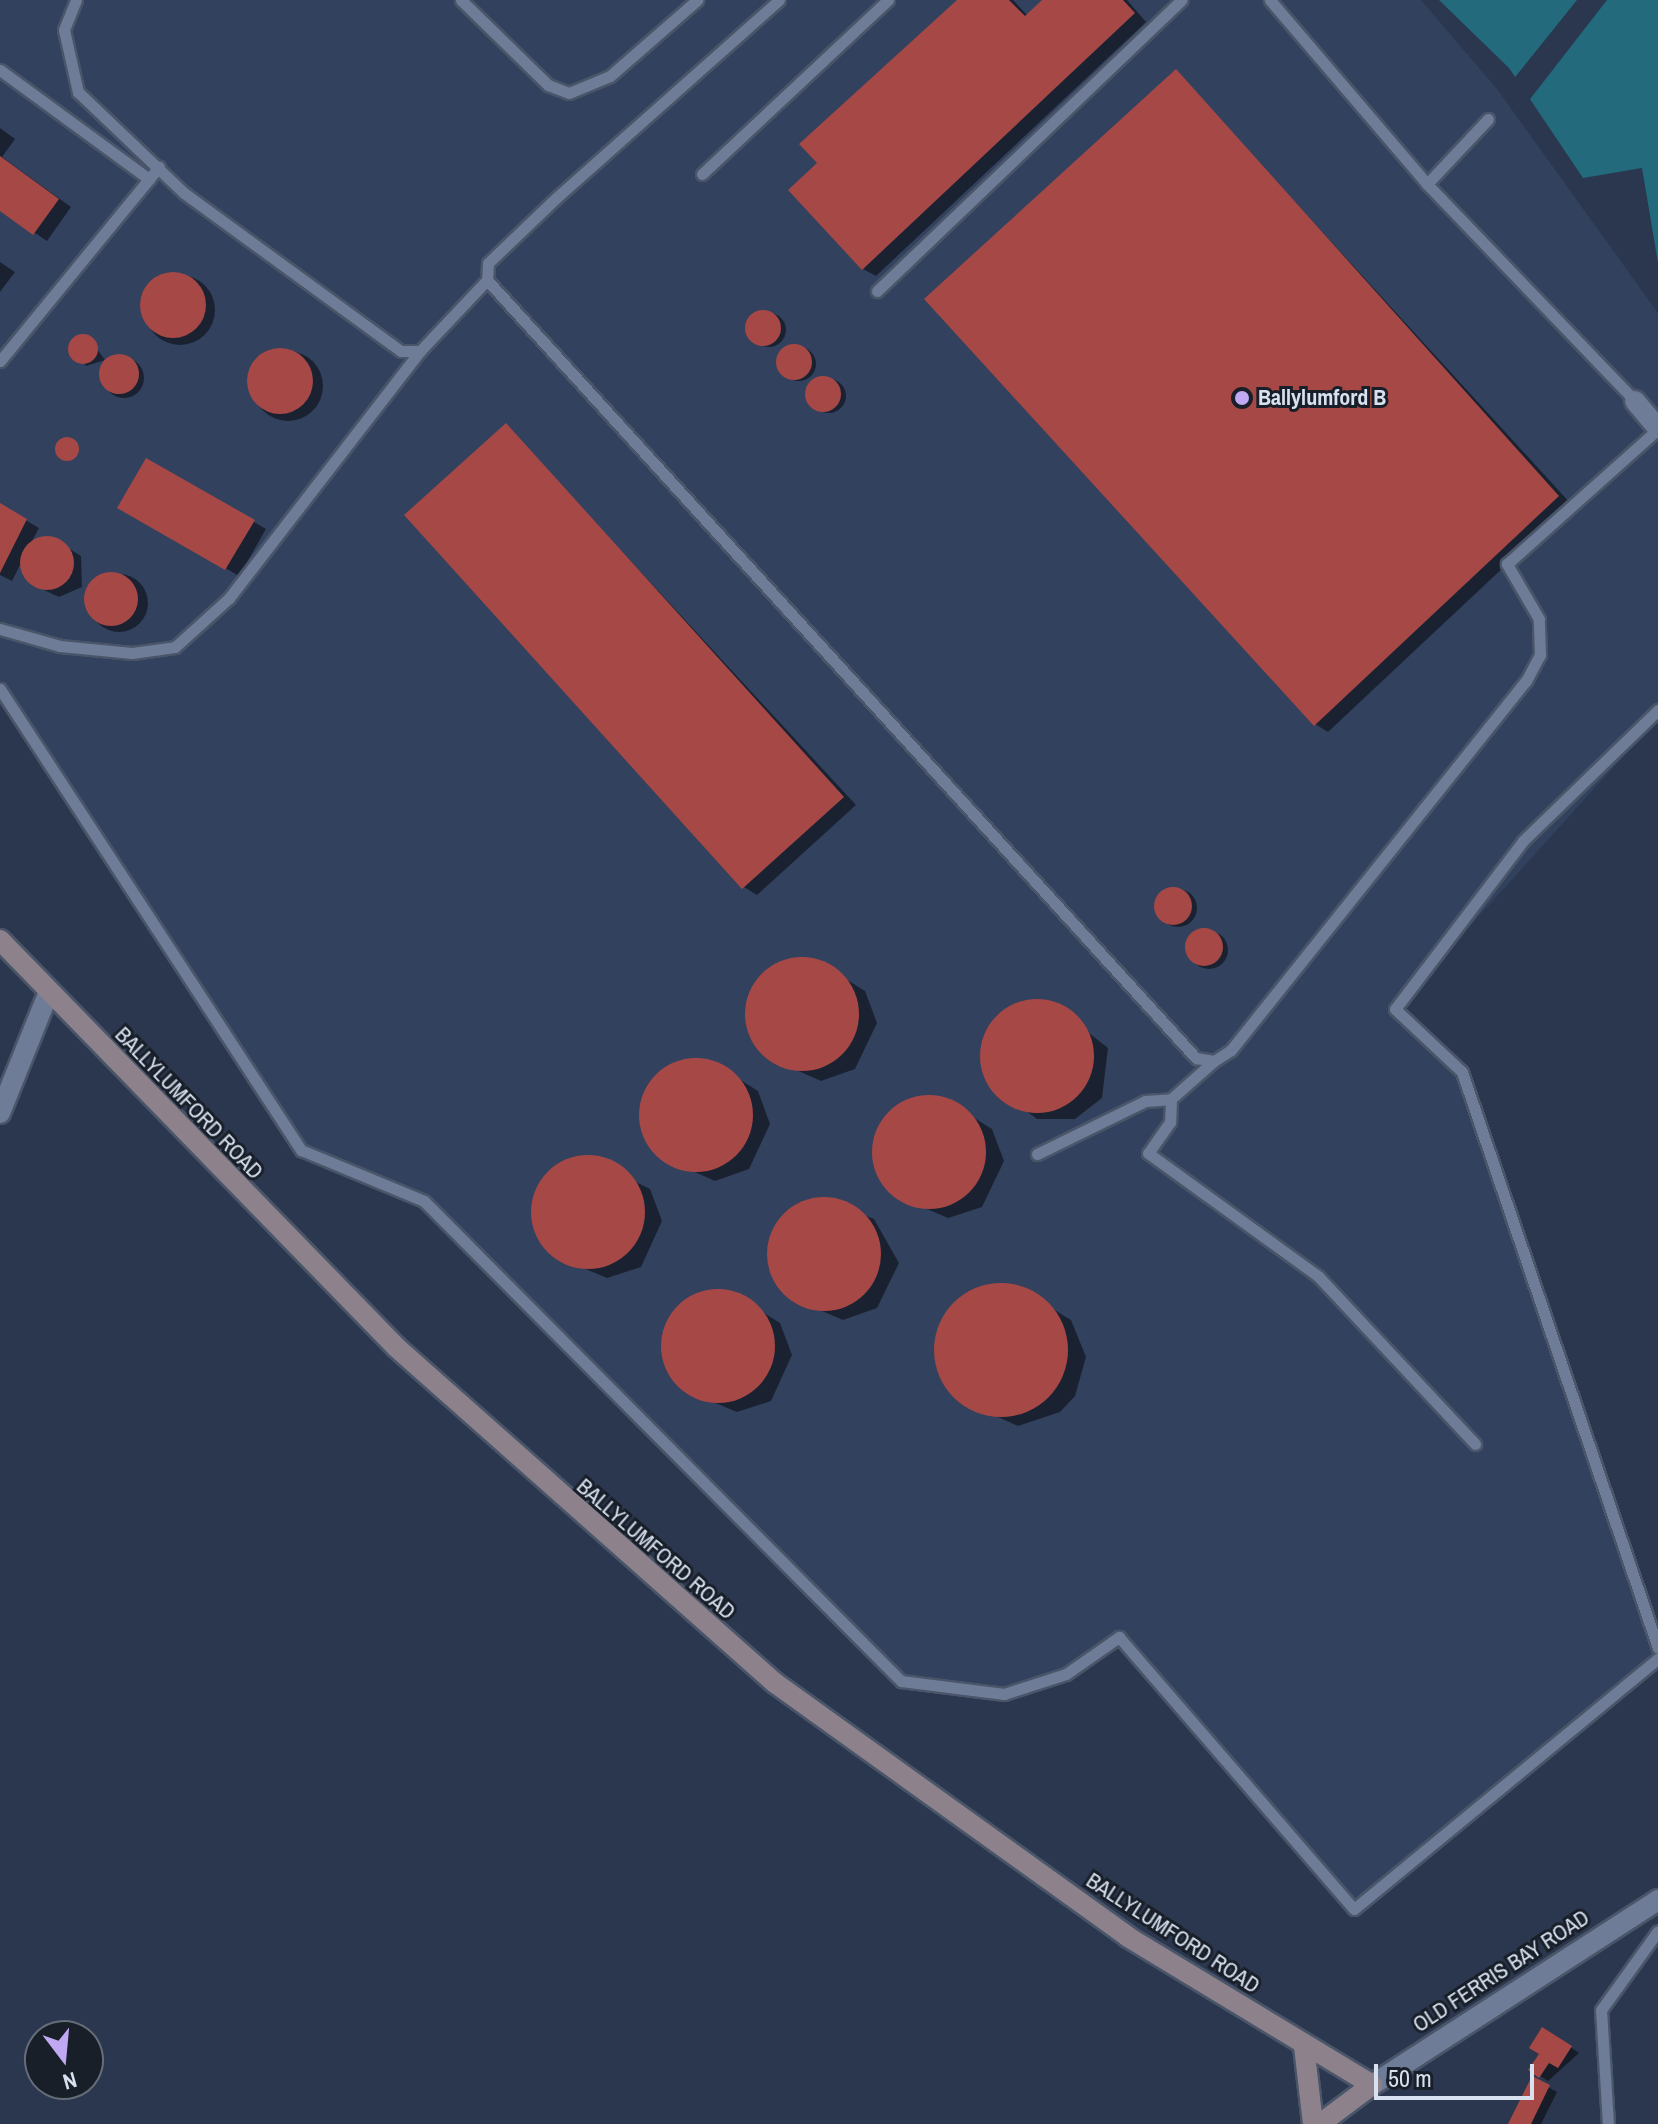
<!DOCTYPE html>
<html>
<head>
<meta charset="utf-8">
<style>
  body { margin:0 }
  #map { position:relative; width:1658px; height:2124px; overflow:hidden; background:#2a374e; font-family:"Archivo Narrow",sans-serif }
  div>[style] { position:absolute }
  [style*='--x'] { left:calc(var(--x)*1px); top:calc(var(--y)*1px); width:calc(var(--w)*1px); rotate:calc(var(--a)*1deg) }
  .built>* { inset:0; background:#31415e }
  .water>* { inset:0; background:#226a7c }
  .pier>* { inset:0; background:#2a374e }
  .shadow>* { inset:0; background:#0007 }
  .round { border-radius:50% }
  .building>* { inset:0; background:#a64846 }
  .roads { filter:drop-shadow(2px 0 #4a5569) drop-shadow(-2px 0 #4a5569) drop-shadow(0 2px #4a5569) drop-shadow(0 -2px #4a5569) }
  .service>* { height:11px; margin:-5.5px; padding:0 5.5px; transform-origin:5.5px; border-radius:5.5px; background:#6e7c97 }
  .minor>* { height:20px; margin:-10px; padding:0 10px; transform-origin:10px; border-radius:10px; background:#6e7c97 }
  .secondary>* { height:20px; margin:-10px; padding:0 10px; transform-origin:10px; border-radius:10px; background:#8d828b }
  .dots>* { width:22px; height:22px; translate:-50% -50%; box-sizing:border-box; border:4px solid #191f29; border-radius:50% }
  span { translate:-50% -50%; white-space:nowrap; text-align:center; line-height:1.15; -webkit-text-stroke:6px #191f29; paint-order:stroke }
  .poi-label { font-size:22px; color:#d8e1f0; font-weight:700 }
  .left { translate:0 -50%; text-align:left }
  .street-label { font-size:22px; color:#d8e1f0 }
  .north { position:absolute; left:24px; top:2020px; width:80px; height:80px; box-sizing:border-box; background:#191f29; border:2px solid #656d79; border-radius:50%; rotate:164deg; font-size:22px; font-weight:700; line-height:32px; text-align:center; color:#d8e1f0 }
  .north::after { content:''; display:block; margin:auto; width:28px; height:36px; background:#c0a8f3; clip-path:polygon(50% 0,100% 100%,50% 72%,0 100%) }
  .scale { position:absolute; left:1374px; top:2064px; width:160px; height:36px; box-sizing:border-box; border:4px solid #d8e1f0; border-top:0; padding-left:10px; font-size:24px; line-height:28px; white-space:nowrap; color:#d8e1f0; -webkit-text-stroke:6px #191f29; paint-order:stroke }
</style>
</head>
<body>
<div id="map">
  <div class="built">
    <div style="clip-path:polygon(0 0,1421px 0,1497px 89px,1658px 313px,1658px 718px,1395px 1009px,1462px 1072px,1658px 1658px,1354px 1909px,1119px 1638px,1066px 1674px,1004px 1694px,901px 1681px,424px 1201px,301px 1150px,0 689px)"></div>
  </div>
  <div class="water">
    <div style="clip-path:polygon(1439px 0,1658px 0,1658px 263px,1642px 168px,1583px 178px,1509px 68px)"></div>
  </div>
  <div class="pier">
    <div style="clip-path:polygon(1577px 0,1607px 0,1527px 103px,1512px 81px)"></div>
  </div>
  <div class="shadow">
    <div style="clip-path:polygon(960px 0,1013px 0,1028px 16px,1046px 0,1127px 0,1146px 22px,876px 276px,863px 269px,820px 163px)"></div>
    <div style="clip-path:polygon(1176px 72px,1571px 504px,1328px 732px,1315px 724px)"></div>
    <div style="clip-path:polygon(0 128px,15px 139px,2px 157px,71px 207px,47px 241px,0 209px)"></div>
    <div style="clip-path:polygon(0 262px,15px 272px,0 292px)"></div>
    <div class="round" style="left:145px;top:275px;width:70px;height:70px"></div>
    <div class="round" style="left:752px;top:313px;width:34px;height:34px"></div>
    <div style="clip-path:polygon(88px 337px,105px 360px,86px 366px,71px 346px)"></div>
    <div class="round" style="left:782px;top:347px;width:34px;height:34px"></div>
    <div class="round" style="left:253px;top:351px;width:70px;height:70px"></div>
    <div class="round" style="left:104px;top:358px;width:40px;height:40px"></div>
    <div class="round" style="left:812px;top:379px;width:34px;height:34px"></div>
    <div style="clip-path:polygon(506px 426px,856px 805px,757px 895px,744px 887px)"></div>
    <div class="round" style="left:61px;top:440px;width:16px;height:16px"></div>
    <div style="clip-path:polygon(147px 460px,266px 529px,239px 576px,120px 507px)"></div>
    <div style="clip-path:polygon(0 505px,39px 528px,32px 541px,52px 538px,81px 556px,82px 587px,59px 597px,44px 590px,31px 582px,22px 561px,12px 581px,0 575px)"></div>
    <div class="round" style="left:90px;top:574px;width:58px;height:58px"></div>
    <div class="round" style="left:1159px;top:889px;width:38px;height:38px"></div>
    <div class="round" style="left:1190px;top:931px;width:38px;height:38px"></div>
    <div style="clip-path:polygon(800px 959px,817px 961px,865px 991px,877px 1023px,855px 1069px,821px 1081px,767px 1057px,748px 1025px,754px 987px,766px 973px)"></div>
    <div style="clip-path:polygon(1051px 1003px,1108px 1048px,1102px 1098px,1075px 1119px,1037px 1119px,989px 1083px,982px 1066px,989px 1029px,1017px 1004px)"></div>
    <div style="clip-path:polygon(693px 1059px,710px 1061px,758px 1091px,770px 1124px,749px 1169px,715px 1181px,661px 1157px,642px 1125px,648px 1087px,660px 1073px)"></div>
    <div style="clip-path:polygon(944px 1099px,992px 1129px,1004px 1161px,982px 1207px,948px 1218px,894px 1195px,875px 1162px,881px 1125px,910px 1100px)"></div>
    <div style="clip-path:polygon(585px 1157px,650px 1189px,662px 1221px,641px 1267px,607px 1278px,552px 1255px,533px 1222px,539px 1185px,551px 1170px)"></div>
    <div style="clip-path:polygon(821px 1199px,874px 1219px,899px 1263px,877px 1308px,843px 1320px,789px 1297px,770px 1264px,776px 1227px,788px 1212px)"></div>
    <div style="clip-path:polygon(997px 1285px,1017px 1287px,1071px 1320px,1086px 1357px,1075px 1396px,1060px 1412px,1018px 1426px,958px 1399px,937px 1360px,945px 1316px,960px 1299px)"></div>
    <div style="clip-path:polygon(715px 1291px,732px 1293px,780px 1323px,792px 1355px,771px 1401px,737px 1412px,682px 1389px,663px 1356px,669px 1319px,681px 1305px)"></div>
    <div style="clip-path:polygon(1551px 2034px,1579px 2053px,1548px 2081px,1531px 2070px)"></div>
    <div style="clip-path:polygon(1533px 2079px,1557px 2092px,1541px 2124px,1510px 2124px)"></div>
  </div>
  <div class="building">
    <div style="clip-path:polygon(957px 0,1009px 0,1025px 16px,1042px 0,1123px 0,1135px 13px,862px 270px,788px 190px,817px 163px,799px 144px)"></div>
    <div style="clip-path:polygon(1176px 69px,1559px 496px,1314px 726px,924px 299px)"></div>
    <div style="clip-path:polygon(0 156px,59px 199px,33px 235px,0 211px)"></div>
    <div class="round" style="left:140px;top:272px;width:66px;height:66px"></div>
    <div class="round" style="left:745px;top:310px;width:36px;height:36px"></div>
    <div class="round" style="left:68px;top:334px;width:30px;height:30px"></div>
    <div class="round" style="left:776px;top:344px;width:36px;height:36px"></div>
    <div class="round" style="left:247px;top:348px;width:66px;height:66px"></div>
    <div class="round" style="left:99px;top:354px;width:40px;height:40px"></div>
    <div class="round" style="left:805px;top:376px;width:36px;height:36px"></div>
    <div style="clip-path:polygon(506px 423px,844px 797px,742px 889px,404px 515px)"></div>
    <div class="round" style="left:55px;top:437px;width:24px;height:24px"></div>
    <div style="clip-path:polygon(146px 458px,255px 520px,225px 570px,117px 508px)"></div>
    <div style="clip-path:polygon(0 503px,27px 519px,0 573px)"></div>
    <div class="round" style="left:20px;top:536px;width:54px;height:54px"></div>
    <div class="round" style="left:84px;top:572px;width:54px;height:54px"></div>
    <div class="round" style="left:1154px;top:887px;width:38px;height:38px"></div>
    <div class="round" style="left:1185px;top:928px;width:38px;height:38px"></div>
    <div class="round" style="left:745px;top:957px;width:114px;height:114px"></div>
    <div class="round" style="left:980px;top:999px;width:114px;height:114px"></div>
    <div class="round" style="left:639px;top:1058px;width:114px;height:114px"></div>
    <div class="round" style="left:872px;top:1095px;width:114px;height:114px"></div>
    <div class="round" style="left:531px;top:1155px;width:114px;height:114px"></div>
    <div class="round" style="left:767px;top:1197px;width:114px;height:114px"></div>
    <div class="round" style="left:934px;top:1283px;width:134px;height:134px"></div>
    <div class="round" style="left:661px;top:1289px;width:114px;height:114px"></div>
    <div style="clip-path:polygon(1542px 2027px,1572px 2046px,1558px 2068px,1549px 2063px,1539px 2078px,1528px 2070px,1539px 2054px,1529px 2048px)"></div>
    <div style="clip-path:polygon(1532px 2076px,1550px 2085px,1531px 2124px,1508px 2124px)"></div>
  </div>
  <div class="roads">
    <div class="service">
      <div style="--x:76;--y:0;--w:32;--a:112"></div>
      <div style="--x:64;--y:30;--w:64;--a:77.3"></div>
      <div style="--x:78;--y:92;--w:146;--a:43.6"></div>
      <div style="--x:184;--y:193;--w:268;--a:36.1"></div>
      <div style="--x:401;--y:351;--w:19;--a:0"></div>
      <div style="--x:420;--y:351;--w:98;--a:-46.7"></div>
      <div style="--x:461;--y:0;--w:122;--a:44.3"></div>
      <div style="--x:548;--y:85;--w:22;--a:21"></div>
      <div style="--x:569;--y:93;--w:44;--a:-22.5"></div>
      <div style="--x:610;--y:76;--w:116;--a:-41.1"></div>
      <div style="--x:779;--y:0;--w:298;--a:138.4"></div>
      <div style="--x:556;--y:198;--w:94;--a:136.3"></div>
      <div style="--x:488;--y:263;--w:17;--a:93"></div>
      <div style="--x:487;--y:280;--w:1053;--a:47.66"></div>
      <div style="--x:1196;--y:1058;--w:18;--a:9"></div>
      <div style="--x:1214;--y:1061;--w:20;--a:-33"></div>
      <div style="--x:1231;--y:1050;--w:472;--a:-51.4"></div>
      <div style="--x:1526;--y:681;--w:30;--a:-62"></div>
      <div style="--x:1540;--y:655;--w:36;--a:-92"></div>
      <div style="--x:1539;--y:619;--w:64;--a:-120.2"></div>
      <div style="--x:1507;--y:564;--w:203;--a:-41.8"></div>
      <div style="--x:1270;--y:0;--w:242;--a:49.5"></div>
      <div style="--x:1427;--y:184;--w:301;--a:46.2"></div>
      <div style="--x:0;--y:70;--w:185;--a:36.2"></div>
      <div style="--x:702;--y:174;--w:255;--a:-43.1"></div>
      <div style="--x:1427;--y:184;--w:89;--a:-46.8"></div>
      <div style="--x:877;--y:291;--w:421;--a:-43.7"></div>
      <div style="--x:0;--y:361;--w:251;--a:-50.7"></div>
      <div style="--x:0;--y:629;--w:62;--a:15.8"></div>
      <div style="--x:60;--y:646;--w:72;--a:5.6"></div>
      <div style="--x:132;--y:653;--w:43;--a:-7.9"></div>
      <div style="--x:175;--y:647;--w:73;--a:-42.2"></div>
      <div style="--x:229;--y:598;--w:312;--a:-52.3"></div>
      <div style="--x:0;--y:689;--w:551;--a:56.86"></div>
      <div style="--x:301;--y:1150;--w:133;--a:22.5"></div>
      <div style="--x:424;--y:1201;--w:677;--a:45.18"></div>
      <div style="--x:901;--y:1681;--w:104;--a:7.2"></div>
      <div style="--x:1004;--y:1694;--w:65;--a:-17.9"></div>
      <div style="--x:1066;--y:1674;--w:65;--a:-34.9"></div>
      <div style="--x:1119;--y:1637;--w:359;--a:49.2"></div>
      <div style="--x:1354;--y:1909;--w:394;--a:-39.5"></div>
      <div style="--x:1658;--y:710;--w:188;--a:135.9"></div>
      <div style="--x:1523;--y:841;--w:211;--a:127.3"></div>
      <div style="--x:1395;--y:1009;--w:92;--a:43.2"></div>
      <div style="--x:1462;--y:1072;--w:608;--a:71.21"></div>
      <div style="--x:1171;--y:1099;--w:23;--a:92"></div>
      <div style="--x:1170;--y:1122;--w:38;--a:125"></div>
      <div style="--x:1148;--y:1153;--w:210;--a:35.9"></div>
      <div style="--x:1318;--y:1276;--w:230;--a:46.9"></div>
      <div style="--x:1037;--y:1154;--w:120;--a:-26.1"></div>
      <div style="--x:1145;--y:1101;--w:26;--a:-4"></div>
      <div style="--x:1171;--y:1099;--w:57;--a:-41.5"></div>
      <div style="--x:1608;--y:2124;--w:114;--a:-93.5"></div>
      <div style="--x:1601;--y:2010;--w:97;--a:-54.2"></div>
    </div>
    <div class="minor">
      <div style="--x:1635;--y:401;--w:35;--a:50"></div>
      <div style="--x:0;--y:1113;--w:131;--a:-68"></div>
      <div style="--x:1372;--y:2085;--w:341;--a:-32.9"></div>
    </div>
    <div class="secondary">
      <div style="--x:0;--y:940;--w:568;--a:45.78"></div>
      <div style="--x:396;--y:1347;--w:506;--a:41.56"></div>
      <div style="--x:775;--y:1683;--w:435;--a:35.7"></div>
      <div style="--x:1128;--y:1937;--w:285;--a:31.2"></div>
      <div style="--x:1372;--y:2085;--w:65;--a:143.1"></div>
      <div style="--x:1304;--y:2046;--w:79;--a:83.4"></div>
    </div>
  </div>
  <div class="dots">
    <div style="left:1242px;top:398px;background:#c0a8f3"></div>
  </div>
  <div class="poi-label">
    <span class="left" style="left:1258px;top:398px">Ballylumford B</span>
  </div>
  <div class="street-label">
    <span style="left:189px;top:1103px;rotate:46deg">BALLYLUMFORD ROAD</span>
    <span style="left:656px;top:1549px;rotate:41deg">BALLYLUMFORD ROAD</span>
    <span style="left:1173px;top:1933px;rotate:33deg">BALLYLUMFORD ROAD</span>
    <span style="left:1501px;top:1971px;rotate:-33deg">OLD FERRIS BAY ROAD</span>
  </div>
  <div class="north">N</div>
  <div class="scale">50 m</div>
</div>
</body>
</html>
